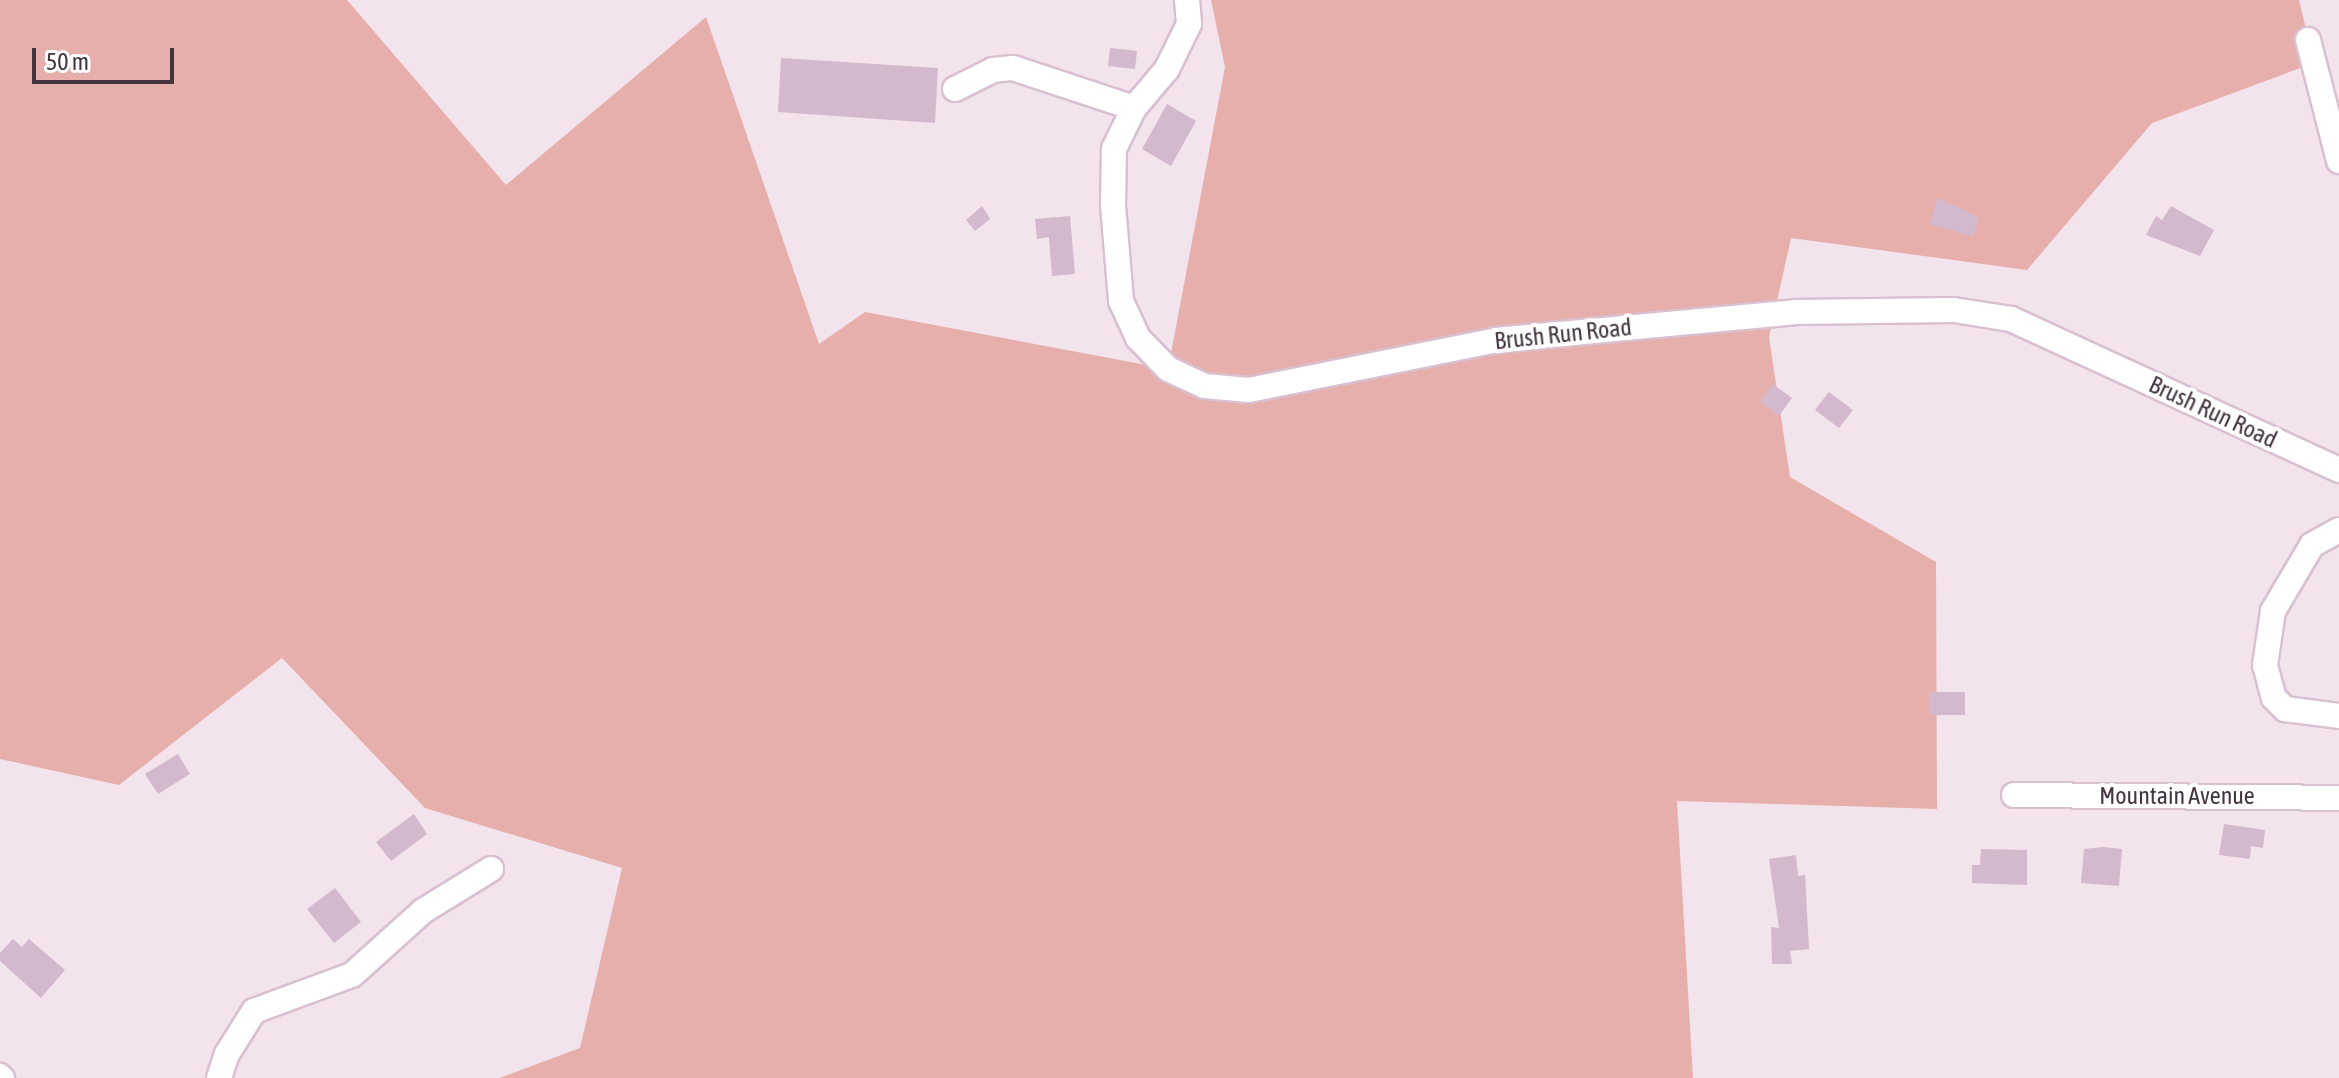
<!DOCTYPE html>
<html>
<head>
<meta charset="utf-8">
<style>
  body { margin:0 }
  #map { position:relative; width:2339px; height:1078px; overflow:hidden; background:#f2e3ed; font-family:"Asap Condensed",sans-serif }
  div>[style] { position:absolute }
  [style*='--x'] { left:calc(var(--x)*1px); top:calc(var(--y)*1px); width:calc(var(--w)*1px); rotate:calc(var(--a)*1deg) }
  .green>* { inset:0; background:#e7afab }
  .building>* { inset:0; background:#d3b9cd }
  .roads { filter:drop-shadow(2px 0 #d8c0d1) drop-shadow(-2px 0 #d8c0d1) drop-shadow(0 2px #d8c0d1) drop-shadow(0 -2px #d8c0d1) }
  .minor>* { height:24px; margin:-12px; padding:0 12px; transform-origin:12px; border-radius:12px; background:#fff }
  span { translate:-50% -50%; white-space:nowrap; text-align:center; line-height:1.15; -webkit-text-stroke:8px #fff; paint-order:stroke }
  .street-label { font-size:24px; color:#433440 }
  .scale { position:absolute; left:32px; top:48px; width:142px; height:36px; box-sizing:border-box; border:4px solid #433440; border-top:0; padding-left:10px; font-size:24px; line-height:28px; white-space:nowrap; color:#433440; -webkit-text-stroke:6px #fff; paint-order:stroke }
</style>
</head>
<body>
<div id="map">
  <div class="green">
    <div style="clip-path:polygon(0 0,347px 0,506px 185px,706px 17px,819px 344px,865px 312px,1168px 369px,1225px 67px,1211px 0,2299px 0,2314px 63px,2152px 123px,2027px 270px,1791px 238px,1769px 337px,1790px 477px,1936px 562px,1937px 809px,1677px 801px,1693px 1078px,499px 1078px,580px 1048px,622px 868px,425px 808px,282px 658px,119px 785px,0 759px)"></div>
  </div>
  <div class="building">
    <div style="clip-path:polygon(1110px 48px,1137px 51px,1135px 69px,1108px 66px)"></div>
    <div style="clip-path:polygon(781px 58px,938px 68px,935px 123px,778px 112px)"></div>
    <div style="clip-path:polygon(1167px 104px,1196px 121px,1171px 166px,1142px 149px)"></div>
    <div style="clip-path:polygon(1937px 198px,1979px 217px,1973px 237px,1930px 224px)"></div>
    <div style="clip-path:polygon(982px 206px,990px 219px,975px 231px,966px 220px)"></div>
    <div style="clip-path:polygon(2171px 206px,2214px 230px,2200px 256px,2146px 235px,2156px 216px,2162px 220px)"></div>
    <div style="clip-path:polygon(1070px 216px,1075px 274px,1052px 276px,1049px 237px,1037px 239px,1035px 219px)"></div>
    <div style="clip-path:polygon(1773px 384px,1792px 398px,1779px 416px,1760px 402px)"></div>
    <div style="clip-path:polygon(1829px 392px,1853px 410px,1839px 428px,1815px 410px)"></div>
    <div style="clip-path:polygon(1929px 692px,1965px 692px,1965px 715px,1929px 715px)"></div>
    <div style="clip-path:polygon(178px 754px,190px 774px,158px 794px,145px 774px)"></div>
    <div style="clip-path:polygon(414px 814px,427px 834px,391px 861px,376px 842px)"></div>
    <div style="clip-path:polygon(2224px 824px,2265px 830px,2263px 848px,2251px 846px,2250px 859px,2219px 855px)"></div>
    <div style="clip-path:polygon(2103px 847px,2122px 849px,2119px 886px,2081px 883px,2084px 849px)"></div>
    <div style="clip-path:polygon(1981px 849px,2027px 850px,2027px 885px,1972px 883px,1972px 865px,1980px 865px)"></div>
    <div style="clip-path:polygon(1796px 855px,1798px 876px,1805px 875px,1809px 949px,1790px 951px,1792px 964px,1772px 964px,1771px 927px,1779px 928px,1769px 859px)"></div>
    <div style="clip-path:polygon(335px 888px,361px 922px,334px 943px,307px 909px)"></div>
    <div style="clip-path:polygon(13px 939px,22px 947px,29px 939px,65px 970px,41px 998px,0 961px,0 953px)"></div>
  </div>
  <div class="roads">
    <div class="minor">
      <div style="--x:1187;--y:0;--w:24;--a:85"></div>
      <div style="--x:1189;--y:24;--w:50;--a:116.1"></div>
      <div style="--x:1167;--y:69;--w:51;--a:130.2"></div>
      <div style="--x:1134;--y:108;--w:46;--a:116"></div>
      <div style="--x:1114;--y:149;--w:56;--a:91"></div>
      <div style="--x:1113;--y:205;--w:96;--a:85.2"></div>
      <div style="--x:1121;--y:301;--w:41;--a:65.3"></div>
      <div style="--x:1138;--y:338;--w:43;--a:45.9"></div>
      <div style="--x:1168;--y:369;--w:40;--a:25"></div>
      <div style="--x:1204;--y:386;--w:45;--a:5.1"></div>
      <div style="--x:1249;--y:390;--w:252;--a:-11.4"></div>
      <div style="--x:1496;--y:340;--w:300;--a:-5.3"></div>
      <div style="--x:1795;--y:312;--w:159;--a:-0.7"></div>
      <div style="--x:1954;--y:310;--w:58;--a:9"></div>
      <div style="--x:2011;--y:319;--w:361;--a:24.7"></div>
      <div style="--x:2308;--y:40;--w:125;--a:75.6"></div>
      <div style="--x:955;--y:89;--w:42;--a:-26.6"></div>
      <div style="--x:993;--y:70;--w:20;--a:-6"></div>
      <div style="--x:1013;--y:68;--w:127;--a:18.3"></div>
      <div style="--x:2339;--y:530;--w:31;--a:151"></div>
      <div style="--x:2312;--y:545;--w:77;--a:120.6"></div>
      <div style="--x:2273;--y:611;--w:55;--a:98.4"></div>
      <div style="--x:2265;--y:665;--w:34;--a:75"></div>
      <div style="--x:2274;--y:698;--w:16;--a:45"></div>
      <div style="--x:2285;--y:709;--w:54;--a:7.4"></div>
      <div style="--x:2014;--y:795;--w:325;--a:0.5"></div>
      <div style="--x:0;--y:1076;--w:3;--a:45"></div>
      <div style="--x:219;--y:1078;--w:25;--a:-72"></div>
      <div style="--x:227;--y:1054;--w:51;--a:-57.9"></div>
      <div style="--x:254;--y:1011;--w:104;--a:-20.2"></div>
      <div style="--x:352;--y:975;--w:96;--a:-42"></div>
      <div style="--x:423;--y:911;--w:80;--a:-31.7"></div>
    </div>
  </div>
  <div class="street-label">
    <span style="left:1563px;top:334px;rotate:-6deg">Brush Run Road</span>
    <span style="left:2213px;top:412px;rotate:25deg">Brush Run Road</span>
    <span style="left:2177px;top:796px">Mountain Avenue</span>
  </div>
  <div class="scale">50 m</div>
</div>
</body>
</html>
